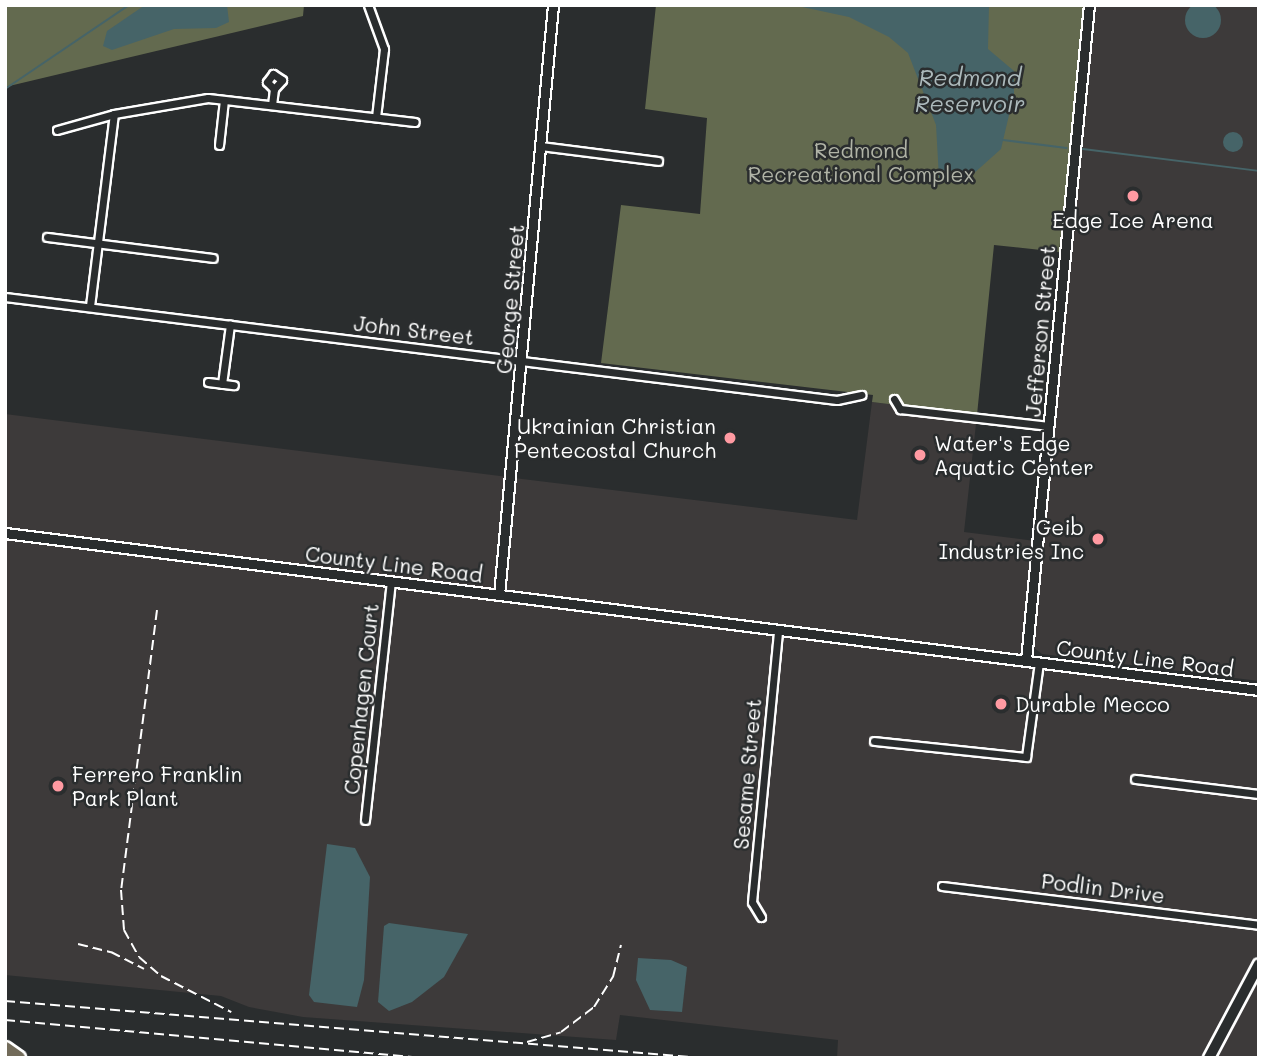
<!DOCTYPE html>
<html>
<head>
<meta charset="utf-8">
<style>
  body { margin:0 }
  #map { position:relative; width:1264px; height:1063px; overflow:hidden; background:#2a2d2e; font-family:Mali,sans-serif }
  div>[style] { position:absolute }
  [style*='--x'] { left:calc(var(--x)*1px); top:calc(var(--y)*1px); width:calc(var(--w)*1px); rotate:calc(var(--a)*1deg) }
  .built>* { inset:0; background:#3d3a3a }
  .green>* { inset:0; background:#636a4f }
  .water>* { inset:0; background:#466468 }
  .round { border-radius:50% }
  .stream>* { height:2px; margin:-1px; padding:0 1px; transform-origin:1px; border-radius:1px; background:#466468 }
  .roads { filter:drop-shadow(2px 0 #fff) drop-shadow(-2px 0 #fff) drop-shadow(0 2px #fff) drop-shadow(0 -2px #fff) }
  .minor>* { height:7px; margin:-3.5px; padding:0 3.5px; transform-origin:3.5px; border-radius:3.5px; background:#2a2d2e }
  .tertiary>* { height:9px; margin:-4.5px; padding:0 4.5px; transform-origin:4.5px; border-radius:4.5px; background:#2a2d2e }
  .secondary>* { height:10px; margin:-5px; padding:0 5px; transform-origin:5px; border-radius:5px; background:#2a2d2e }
  .motorway>* { height:14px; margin:-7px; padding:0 7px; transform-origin:7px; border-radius:7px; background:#726b5a }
  .rail>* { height:2px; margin-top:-1px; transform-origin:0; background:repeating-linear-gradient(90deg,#fff 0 10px,transparent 0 15px) }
  .dots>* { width:19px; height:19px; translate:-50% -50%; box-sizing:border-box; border:4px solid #2a2d2e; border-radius:50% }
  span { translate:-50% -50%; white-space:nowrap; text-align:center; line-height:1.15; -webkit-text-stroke:5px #2a2d2e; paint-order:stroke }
  .park-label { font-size:21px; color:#b1b4a7 }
  .poi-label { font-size:21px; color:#fff }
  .right { translate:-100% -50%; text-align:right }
  .left { translate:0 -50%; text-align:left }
  .street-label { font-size:21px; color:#fff }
  .water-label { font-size:23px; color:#acb9bb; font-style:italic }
  .frame { position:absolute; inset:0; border:7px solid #fff; pointer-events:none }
</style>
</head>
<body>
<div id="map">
  <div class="built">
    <div style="clip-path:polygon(1092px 5px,1259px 5px,1259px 681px,1042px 654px,1034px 648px)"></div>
    <div style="clip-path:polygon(872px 402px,977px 415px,964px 532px,1035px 541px,1025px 657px,501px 591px,514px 478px,857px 520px)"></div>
    <div style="clip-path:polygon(5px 414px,508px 477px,497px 591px,5px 530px)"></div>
    <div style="clip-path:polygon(5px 536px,1259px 694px,1259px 1058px,837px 1058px,838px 1040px,620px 1015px,616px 1040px,303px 1017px,249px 1007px,221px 996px,5px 975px)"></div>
  </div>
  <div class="green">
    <div style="clip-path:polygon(5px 5px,304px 5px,303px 16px,5px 87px)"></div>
    <div style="clip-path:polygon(656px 5px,1086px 5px,1059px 252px,994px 245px,977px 415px,872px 402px,873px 395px,601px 363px,621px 205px,700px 214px,707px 118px,645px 109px)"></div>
  </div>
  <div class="water">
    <div class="round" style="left:1185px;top:2px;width:36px;height:36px"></div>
    <div style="clip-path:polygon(145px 5px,227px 5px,229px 22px,216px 28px,174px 29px,112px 50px,103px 46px,107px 31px)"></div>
    <div style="clip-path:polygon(793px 5px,989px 5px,988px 49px,1014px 71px,1014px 94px,1001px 149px,963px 183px,939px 178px,936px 125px,908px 53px,889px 37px,849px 17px)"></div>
    <div class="round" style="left:1223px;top:132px;width:20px;height:20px"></div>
    <div style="clip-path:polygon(327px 844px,355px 848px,370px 877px,364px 980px,357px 1007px,314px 1002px,309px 995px)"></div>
    <div style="clip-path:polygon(389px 923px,468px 934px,444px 977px,412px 1002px,389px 1011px,378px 1002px,384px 926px)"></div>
    <div style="clip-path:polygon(638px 958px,671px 960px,687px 967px,682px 1012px,650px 1010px,636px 980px)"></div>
  </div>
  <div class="stream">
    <div style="--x:5;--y:89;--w:150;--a:-34.1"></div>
    <div style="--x:1003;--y:140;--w:64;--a:7.1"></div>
    <div style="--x:1083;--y:149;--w:177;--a:7.1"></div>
  </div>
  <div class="roads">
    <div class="minor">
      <div style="--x:368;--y:5;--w:47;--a:70"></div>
      <div style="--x:384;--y:49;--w:68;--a:96.7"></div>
      <div style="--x:272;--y:105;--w:16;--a:-83"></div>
      <div style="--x:274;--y:89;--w:12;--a:-48"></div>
      <div style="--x:282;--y:80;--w:11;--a:-146"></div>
      <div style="--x:273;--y:74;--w:10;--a:127"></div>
      <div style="--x:267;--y:82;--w:10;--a:45"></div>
      <div style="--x:57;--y:130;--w:59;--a:-15.7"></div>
      <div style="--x:114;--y:114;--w:95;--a:-9.7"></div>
      <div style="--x:208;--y:98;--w:208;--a:6.6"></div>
      <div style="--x:219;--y:145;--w:45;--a:-83.7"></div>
      <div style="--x:540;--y:146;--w:119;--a:7.2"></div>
      <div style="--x:47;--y:237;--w:167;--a:7.2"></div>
      <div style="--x:5;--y:297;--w:838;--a:7.06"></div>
      <div style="--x:837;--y:400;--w:25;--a:-12"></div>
      <div style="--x:90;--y:306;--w:193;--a:-82.9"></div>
      <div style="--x:208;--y:382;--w:26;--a:7"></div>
      <div style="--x:222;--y:384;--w:60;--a:-82.3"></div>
      <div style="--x:894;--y:399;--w:12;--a:59"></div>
      <div style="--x:900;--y:409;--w:150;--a:6.5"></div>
      <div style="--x:874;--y:741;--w:153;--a:6"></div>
      <div style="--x:1026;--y:757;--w:96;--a:-82.2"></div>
      <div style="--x:1135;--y:779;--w:125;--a:6.9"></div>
      <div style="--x:365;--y:820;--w:239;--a:-83.8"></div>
      <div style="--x:942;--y:886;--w:319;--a:7"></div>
      <div style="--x:761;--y:917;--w:17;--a:-121"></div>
      <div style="--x:752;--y:902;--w:272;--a:-84.5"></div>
    </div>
    <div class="tertiary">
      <div style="--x:5;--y:533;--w:1264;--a:7.14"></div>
      <div style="--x:499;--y:595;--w:592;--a:-84.77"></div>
      <div style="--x:1026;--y:660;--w:658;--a:-84.51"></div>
    </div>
    <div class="secondary">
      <div style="--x:1209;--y:1058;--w:106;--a:-62"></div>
    </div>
    <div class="motorway">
      <div style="--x:5;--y:1049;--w:16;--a:35"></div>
    </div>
  </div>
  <div class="rail">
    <div style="--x:157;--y:610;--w:282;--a:97.3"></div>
    <div style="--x:121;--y:890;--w:40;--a:85.7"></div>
    <div style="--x:124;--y:930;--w:31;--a:61"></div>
    <div style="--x:139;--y:957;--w:29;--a:41"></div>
    <div style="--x:161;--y:976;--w:79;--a:27.2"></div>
    <div style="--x:78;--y:944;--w:34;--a:14"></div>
    <div style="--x:111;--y:952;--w:37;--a:27"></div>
    <div style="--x:5;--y:1001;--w:700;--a:4.67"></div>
    <div style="--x:5;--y:1020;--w:420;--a:5.2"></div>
    <div style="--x:527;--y:1042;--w:35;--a:-16"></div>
    <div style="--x:561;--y:1032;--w:41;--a:-37.1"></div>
    <div style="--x:594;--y:1007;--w:36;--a:-58"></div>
    <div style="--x:613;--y:977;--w:33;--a:-76"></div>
  </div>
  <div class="dots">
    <div style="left:1133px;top:196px;background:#ff9aa2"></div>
    <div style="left:730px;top:438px;background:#ff9aa2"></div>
    <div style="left:920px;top:455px;background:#ff9aa2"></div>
    <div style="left:1098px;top:539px;background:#ff9aa2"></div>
    <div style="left:1001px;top:704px;background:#ff9aa2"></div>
    <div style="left:58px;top:786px;background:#ff9aa2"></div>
  </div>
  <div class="park-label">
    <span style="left:861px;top:162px">Redmond<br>Recreational Complex</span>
  </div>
  <div class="poi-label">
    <span style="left:1133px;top:220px">Edge Ice Arena</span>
    <span class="right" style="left:716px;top:438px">Ukrainian Christian<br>Pentecostal Church</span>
    <span class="left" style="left:934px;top:455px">Water's Edge<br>Aquatic Center</span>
    <span class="right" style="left:1084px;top:539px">Geib<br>Industries Inc</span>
    <span class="left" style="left:1015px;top:704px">Durable Mecco</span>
    <span class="left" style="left:72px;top:786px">Ferrero Franklin<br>Park Plant</span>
  </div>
  <div class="street-label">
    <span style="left:510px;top:299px;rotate:-85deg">George Street</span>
    <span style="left:414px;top:330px;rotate:7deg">John Street</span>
    <span style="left:1040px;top:331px;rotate:-85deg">Jefferson Street</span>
    <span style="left:394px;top:564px;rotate:7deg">County Line Road</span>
    <span style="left:1145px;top:658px;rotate:7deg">County Line Road</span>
    <span style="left:361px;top:699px;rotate:-84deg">Copenhagen Court</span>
    <span style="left:747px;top:774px;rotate:-85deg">Sesame Street</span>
    <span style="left:1103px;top:888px;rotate:7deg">Podlin Drive</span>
  </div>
  <div class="water-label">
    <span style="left:970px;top:90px">Redmond<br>Reservoir</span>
  </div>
  <div class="frame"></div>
</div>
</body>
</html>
